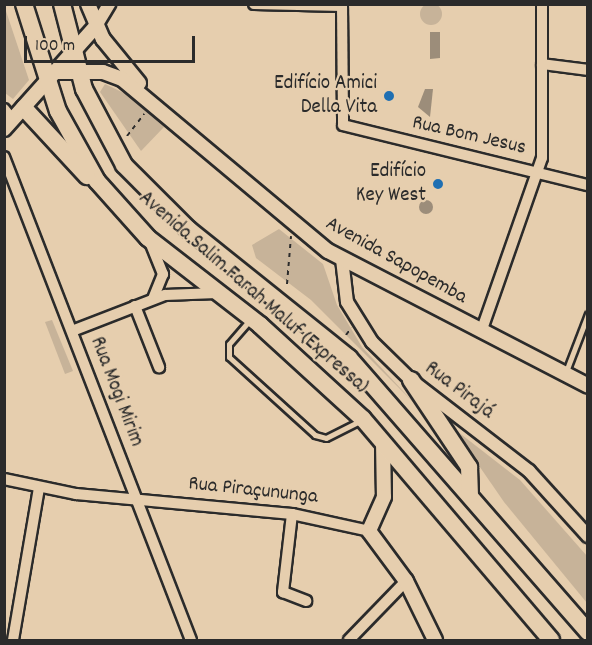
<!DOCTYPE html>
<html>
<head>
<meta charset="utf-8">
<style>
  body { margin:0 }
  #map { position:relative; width:592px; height:645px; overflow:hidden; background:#e6ceae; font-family:Dekko,sans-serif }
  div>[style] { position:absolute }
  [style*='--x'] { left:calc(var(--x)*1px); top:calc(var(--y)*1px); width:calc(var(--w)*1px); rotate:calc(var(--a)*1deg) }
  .green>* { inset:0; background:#c7b399 }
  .round { border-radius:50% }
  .water>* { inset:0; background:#9c8d7a }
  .path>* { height:2px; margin-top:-1px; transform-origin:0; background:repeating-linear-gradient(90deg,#2b2b2b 0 4.5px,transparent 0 9px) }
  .roads { filter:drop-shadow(2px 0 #2b2b2b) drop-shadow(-2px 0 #2b2b2b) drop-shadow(0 2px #2b2b2b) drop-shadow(0 -2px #2b2b2b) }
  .service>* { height:5px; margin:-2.5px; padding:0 2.5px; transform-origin:2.5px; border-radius:2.5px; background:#e6ceae }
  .minor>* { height:10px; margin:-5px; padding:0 5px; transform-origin:5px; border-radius:5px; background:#e6ceae }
  .tertiary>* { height:12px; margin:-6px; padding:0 6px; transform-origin:6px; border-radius:6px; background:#e6ceae }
  .secondary>* { height:14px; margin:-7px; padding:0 7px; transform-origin:7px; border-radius:7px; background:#e6ceae }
  .trunk>* { height:16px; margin:-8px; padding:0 8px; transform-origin:8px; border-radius:8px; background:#e6ceae }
  .dots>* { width:16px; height:16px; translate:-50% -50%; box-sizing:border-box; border:3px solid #e6ceae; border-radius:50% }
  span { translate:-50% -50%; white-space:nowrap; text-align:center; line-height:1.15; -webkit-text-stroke:4.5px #e6ceae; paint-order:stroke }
  .poi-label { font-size:21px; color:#2b2b2b }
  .right { translate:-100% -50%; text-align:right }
  .street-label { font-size:21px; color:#2b2b2b }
  .frame { position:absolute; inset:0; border:6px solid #2b2b2b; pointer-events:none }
  .scale { position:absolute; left:24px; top:36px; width:171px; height:27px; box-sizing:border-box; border:3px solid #2b2b2b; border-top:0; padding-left:8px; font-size:18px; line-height:21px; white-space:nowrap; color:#2b2b2b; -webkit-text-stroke:4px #e6ceae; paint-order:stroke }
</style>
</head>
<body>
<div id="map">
  <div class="green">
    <div class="round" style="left:420px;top:3px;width:22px;height:22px"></div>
    <div style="clip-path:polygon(4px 5px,29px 80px,13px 99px,5px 93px)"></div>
    <div style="clip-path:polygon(105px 84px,126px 94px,164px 127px,141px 151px,100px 92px)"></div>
    <div style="clip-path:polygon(279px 229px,323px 264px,337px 305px,362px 347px,415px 404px,311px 300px,256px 258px,252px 245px)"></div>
    <div style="clip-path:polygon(52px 320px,73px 371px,65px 374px,45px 322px)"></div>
    <div style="clip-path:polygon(453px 428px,520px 480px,587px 556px,587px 603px,504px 502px)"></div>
  </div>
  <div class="water">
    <div style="clip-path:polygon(430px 32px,440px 32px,440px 58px,430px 59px)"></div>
    <div style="clip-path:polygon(425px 89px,433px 89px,430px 117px,418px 107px)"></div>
    <div class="round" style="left:419px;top:200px;width:14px;height:14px"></div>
  </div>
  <div class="path">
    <div style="--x:127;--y:136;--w:28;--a:-52"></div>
    <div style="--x:287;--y:284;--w:48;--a:-85.2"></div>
    <div style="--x:346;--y:335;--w:9;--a:-54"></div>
  </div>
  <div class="roads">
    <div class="service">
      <div style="--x:249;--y:321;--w:30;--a:131"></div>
      <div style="--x:229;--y:344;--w:13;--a:90"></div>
      <div style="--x:229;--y:357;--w:116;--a:42.2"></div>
      <div style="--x:315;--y:435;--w:11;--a:15"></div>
      <div style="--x:326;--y:438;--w:40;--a:-26.6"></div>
      <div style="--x:565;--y:374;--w:64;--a:-69"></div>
    </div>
    <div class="minor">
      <div style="--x:254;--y:4;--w:88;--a:1.3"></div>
      <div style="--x:342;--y:4;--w:121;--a:89.5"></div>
      <div style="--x:343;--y:125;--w:252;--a:13.8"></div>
      <div style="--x:542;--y:64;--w:46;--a:7.4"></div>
      <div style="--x:4;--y:109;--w:14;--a:51"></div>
      <div style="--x:4;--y:157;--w:518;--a:68.84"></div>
      <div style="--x:150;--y:242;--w:35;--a:68"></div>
      <div style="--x:163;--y:274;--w:27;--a:112"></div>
      <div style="--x:135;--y:306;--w:66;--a:68.5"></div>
      <div style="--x:72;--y:331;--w:100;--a:-21.2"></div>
      <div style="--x:165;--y:295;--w:52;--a:-2.2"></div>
      <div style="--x:481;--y:332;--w:184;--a:-70.7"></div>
      <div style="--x:542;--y:158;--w:154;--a:-90"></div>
      <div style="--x:4;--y:479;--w:74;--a:11.8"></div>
      <div style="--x:76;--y:494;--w:217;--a:5.3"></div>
      <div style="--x:292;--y:514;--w:79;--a:12.4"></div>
      <div style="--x:292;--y:514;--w:79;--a:96.6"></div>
      <div style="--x:283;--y:592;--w:25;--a:21"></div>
      <div style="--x:13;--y:640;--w:154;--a:-80.3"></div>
      <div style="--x:349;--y:640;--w:82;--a:-46"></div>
    </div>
    <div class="tertiary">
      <div style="--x:96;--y:26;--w:26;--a:-59"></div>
      <div style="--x:342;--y:259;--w:43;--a:83.4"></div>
      <div style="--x:347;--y:302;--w:47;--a:58"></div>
      <div style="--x:372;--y:342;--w:54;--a:44.3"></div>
      <div style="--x:411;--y:380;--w:149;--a:37.6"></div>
      <div style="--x:529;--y:471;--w:88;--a:47.8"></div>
    </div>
    <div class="secondary">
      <div style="--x:88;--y:4;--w:38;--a:67"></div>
      <div style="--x:103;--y:39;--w:57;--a:50.7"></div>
      <div style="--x:55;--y:72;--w:48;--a:0"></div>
      <div style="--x:103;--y:72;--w:20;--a:20"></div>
      <div style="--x:122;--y:79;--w:268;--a:39.9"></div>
      <div style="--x:328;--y:251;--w:293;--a:27.4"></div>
      <div style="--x:4;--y:129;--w:138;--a:-48.2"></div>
      <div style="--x:383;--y:442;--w:55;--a:89"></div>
      <div style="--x:384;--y:497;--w:37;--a:114"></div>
      <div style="--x:369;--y:531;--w:62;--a:53.5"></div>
      <div style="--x:406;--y:581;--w:66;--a:63.8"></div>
    </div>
    <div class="trunk">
      <div style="--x:24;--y:4;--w:112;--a:72.4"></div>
      <div style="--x:58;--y:111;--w:80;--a:60.9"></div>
      <div style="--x:97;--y:181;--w:76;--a:48.2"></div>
      <div style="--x:148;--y:238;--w:142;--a:37.8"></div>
      <div style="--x:260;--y:325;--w:139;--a:42.4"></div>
      <div style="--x:363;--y:419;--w:290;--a:49.6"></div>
      <div style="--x:62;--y:4;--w:88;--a:75.5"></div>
      <div style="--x:84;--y:89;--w:86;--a:62.2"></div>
      <div style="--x:124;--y:165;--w:91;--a:45"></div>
      <div style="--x:188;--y:229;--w:206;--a:38.7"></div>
      <div style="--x:349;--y:358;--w:364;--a:48.9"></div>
      <div style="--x:24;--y:108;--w:93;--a:47.2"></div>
      <div style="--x:411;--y:380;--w:105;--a:56.3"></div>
      <div style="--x:469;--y:467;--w:28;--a:88"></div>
    </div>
  </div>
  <div class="dots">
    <div style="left:389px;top:96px;background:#1f6fb2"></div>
    <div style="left:438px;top:184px;background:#1f6fb2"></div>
  </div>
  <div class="poi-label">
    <span class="right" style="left:377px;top:96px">Edifício Amici<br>Della Vita</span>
    <span class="right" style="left:426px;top:184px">Edifício<br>Key West</span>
  </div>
  <div class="street-label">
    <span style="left:469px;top:136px;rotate:13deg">Rua Bom Jesus</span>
    <span style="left:396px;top:261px;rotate:29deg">Avenida Sapopemba</span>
    <span style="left:253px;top:293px;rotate:41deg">Avenida Salim Farah Maluf (Expressa)</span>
    <span style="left:459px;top:391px;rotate:37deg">Rua Pirajá</span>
    <span style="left:116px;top:392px;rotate:69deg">Rua Mogi Mirim</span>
    <span style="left:253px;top:491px;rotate:6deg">Rua Piraçununga</span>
  </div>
  <div class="frame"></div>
  <div class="scale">100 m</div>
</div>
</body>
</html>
